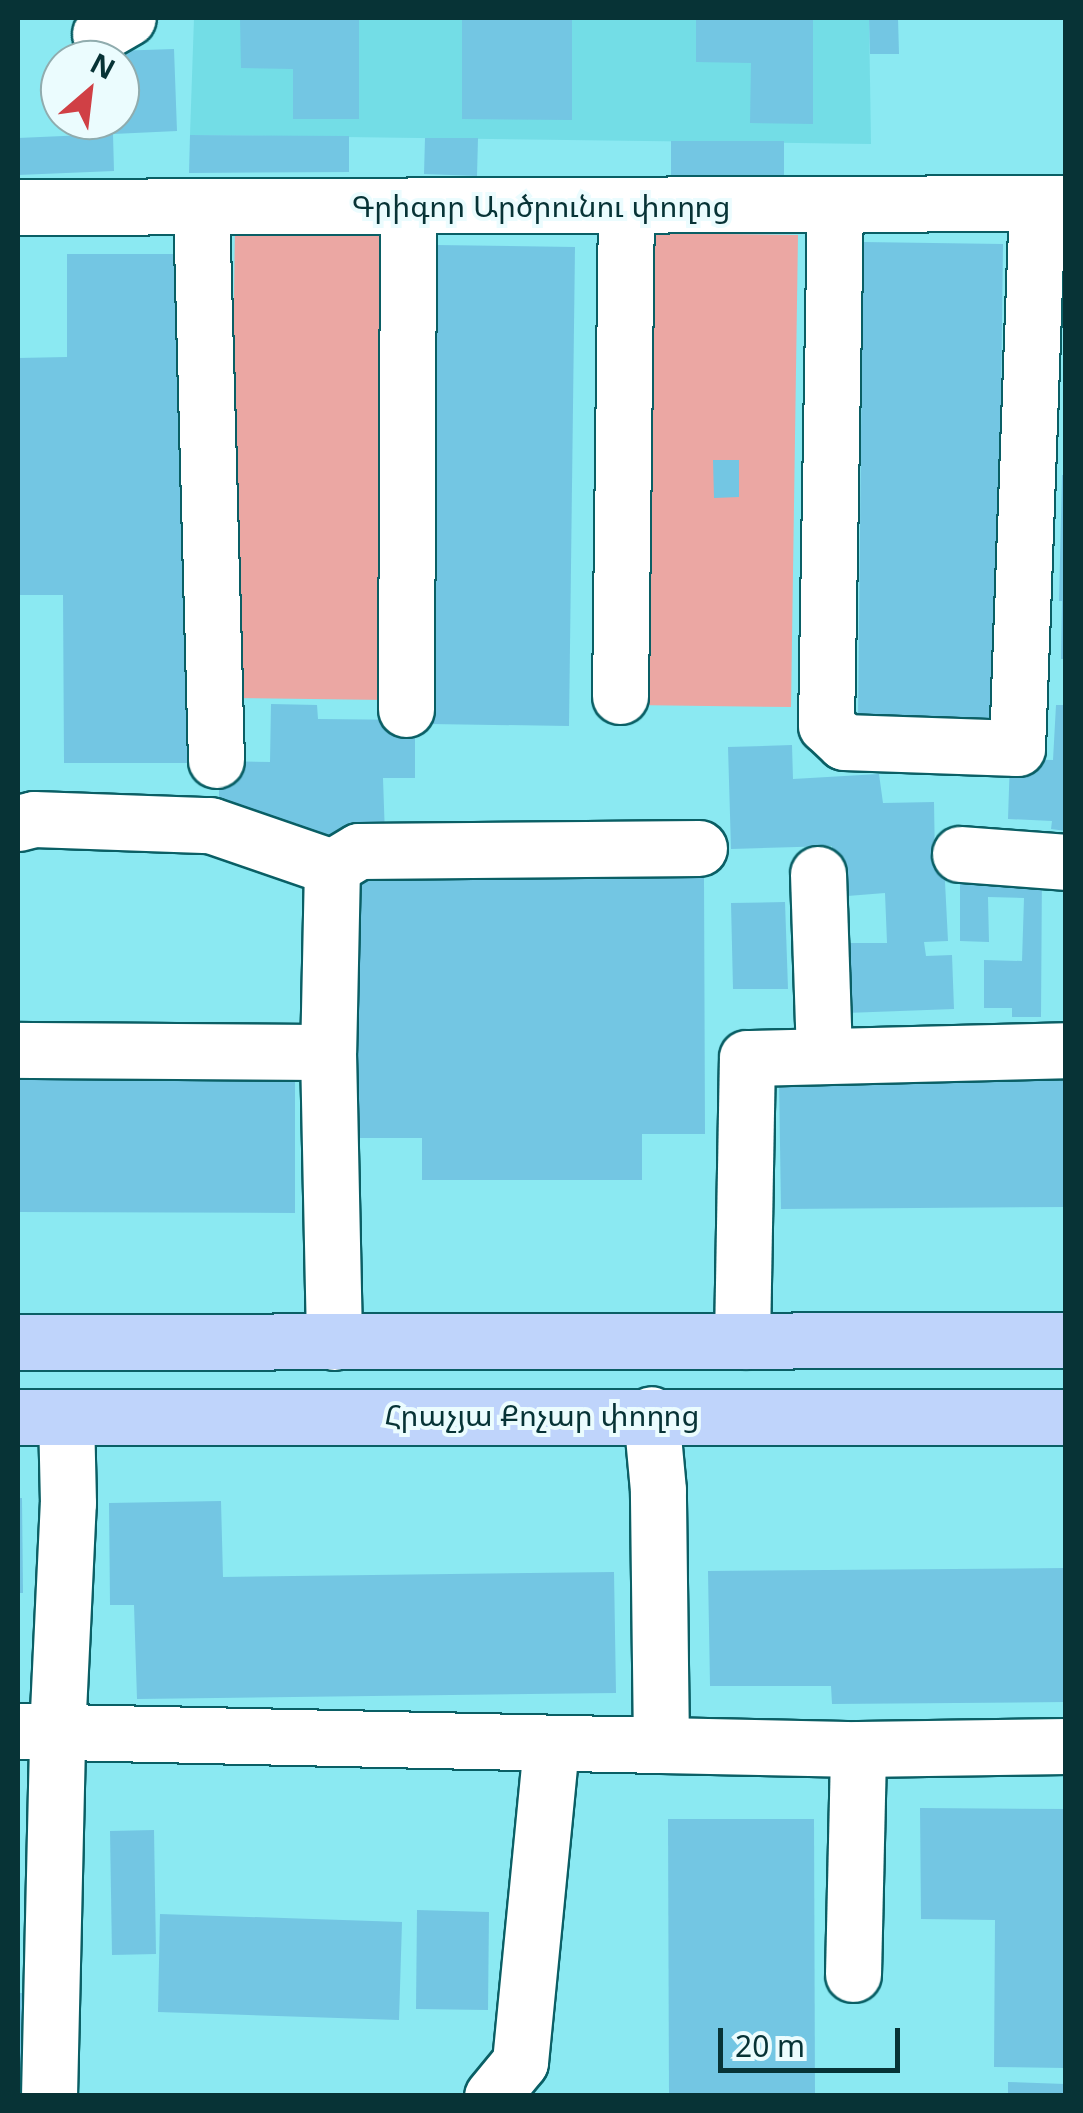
<!DOCTYPE html>
<html>
<head>
<meta charset="utf-8">
<style>
  body { margin:0 }
  #map { position:relative; width:1083px; height:2113px; overflow:hidden; background:#8be9f2; font-family:"Noto Sans","Noto Sans Armenian",sans-serif }
  div>[style] { position:absolute }
  [style*='--x'] { left:calc(var(--x)*1px); top:calc(var(--y)*1px); width:calc(var(--w)*1px); rotate:calc(var(--a)*1deg) }
  .built>* { inset:0; background:#73dde6 }
  .green>* { inset:0; background:#eba7a3 }
  .building>* { inset:0; background:#73c6e3 }
  .roads { filter:drop-shadow(2px 0 #0a5f65) drop-shadow(-2px 0 #0a5f65) drop-shadow(0 2px #0a5f65) drop-shadow(0 -2px #0a5f65) }
  .minor>* { height:55px; margin:-27.5px; padding:0 27.5px; transform-origin:27.5px; border-radius:27.5px; background:#fff }
  .major>* { height:55px; margin:-27.5px; padding:0 27.5px; transform-origin:27.5px; border-radius:27.5px; background:#bfd4fb }
  span { translate:-50% -50%; white-space:nowrap; text-align:center; line-height:1.15; -webkit-text-stroke:8px #ebfcfe; paint-order:stroke }
  .street-label { font-size:30px; color:#073336 }
  .frame { position:absolute; inset:0; border:20px solid #073336; pointer-events:none }
  .north { position:absolute; left:40px; top:40px; width:100px; height:100px; box-sizing:border-box; background:#ebfcfe; border:2px solid #90acae; border-radius:50%; rotate:28deg; font-size:28px; font-weight:700; line-height:40px; text-align:center; color:#073336 }
  .north::after { content:''; display:block; margin:auto; width:35px; height:45px; background:#d04045; clip-path:polygon(50% 0,100% 100%,50% 72%,0 100%) }
  .scale { position:absolute; left:718px; top:2028px; width:182px; height:45px; box-sizing:border-box; border:5px solid #073336; border-top:0; padding-left:12px; font-size:30px; line-height:35px; white-space:nowrap; color:#073336; -webkit-text-stroke:8px #ebfcfe; paint-order:stroke }
</style>
</head>
<body>
<div id="map">
  <div class="built">
    <div style="clip-path:polygon(194px 18px,869px 18px,871px 144px,190px 135px)"></div>
  </div>
  <div class="green">
    <div style="clip-path:polygon(235px 226px,394px 228px,387px 700px,228px 698px)"></div>
    <div style="clip-path:polygon(639px 233px,798px 235px,791px 707px,632px 705px)"></div>
  </div>
  <div class="building">
    <div style="clip-path:polygon(240px 18px,359px 18px,359px 119px,293px 119px,293px 69px,241px 68px)"></div>
    <div style="clip-path:polygon(462px 18px,572px 18px,572px 120px,462px 119px)"></div>
    <div style="clip-path:polygon(696px 18px,813px 18px,813px 124px,750px 123px,751px 63px,696px 62px)"></div>
    <div style="clip-path:polygon(869px 18px,898px 18px,899px 54px,870px 54px)"></div>
    <div style="clip-path:polygon(174px 49px,177px 131px,113px 134px,114px 171px,18px 175px,18px 138px,86px 135px,86px 120px,120px 120px,120px 60px,84px 60px,84px 52px)"></div>
    <div style="clip-path:polygon(190px 135px,349px 136px,349px 172px,189px 173px)"></div>
    <div style="clip-path:polygon(425px 138px,478px 138px,477px 176px,424px 174px)"></div>
    <div style="clip-path:polygon(671px 141px,784px 141px,784px 177px,671px 177px)"></div>
    <div style="clip-path:polygon(863px 242px,1003px 244px,997px 722px,858px 721px)"></div>
    <div style="clip-path:polygon(436px 245px,575px 247px,569px 726px,430px 724px)"></div>
    <div style="clip-path:polygon(67px 254px,177px 254px,176px 366px,193px 365px,211px 763px,64px 763px,63px 595px,18px 595px,18px 358px,67px 357px)"></div>
    <div style="clip-path:polygon(713px 460px,739px 460px,739px 497px,714px 498px)"></div>
    <div style="clip-path:polygon(1062px 475px,1066px 475px,1066px 659px,1061px 659px,1062px 601px,1059px 601px)"></div>
    <div style="clip-path:polygon(271px 704px,317px 705px,318px 719px,415px 720px,415px 778px,383px 778px,385px 836px,297px 834px,297px 823px,244px 823px,219px 815px,219px 761px,270px 762px)"></div>
    <div style="clip-path:polygon(1056px 705px,1066px 705px,1066px 831px,1051px 829px,1052px 821px,1008px 819px,1010px 759px,1053px 760px)"></div>
    <div style="clip-path:polygon(792px 745px,793px 779px,879px 774px,883px 803px,934px 802px,935px 862px,944px 862px,948px 941px,924px 942px,926px 956px,952px 955px,954px 1009px,846px 1013px,842px 943px,887px 943px,885px 893px,835px 897px,832px 846px,731px 849px,728px 747px)"></div>
    <div style="clip-path:polygon(1042px 869px,1041px 1017px,1012px 1017px,1012px 1008px,984px 1008px,984px 960px,1022px 961px,1024px 898px,988px 897px,989px 942px,960px 941px,960px 882px,988px 882px)"></div>
    <div style="clip-path:polygon(704px 878px,705px 1134px,642px 1134px,642px 1180px,422px 1180px,422px 1138px,357px 1138px,356px 879px)"></div>
    <div style="clip-path:polygon(785px 902px,788px 989px,733px 989px,731px 903px)"></div>
    <div style="clip-path:polygon(18px 1071px,295px 1072px,295px 1213px,18px 1212px)"></div>
    <div style="clip-path:polygon(1066px 1078px,1066px 1207px,781px 1209px,779px 1080px)"></div>
    <div style="clip-path:polygon(18px 1498px,22px 1498px,23px 1593px,18px 1593px)"></div>
    <div style="clip-path:polygon(221px 1501px,223px 1577px,614px 1572px,616px 1693px,137px 1699px,134px 1605px,110px 1605px,109px 1503px)"></div>
    <div style="clip-path:polygon(1066px 1568px,1066px 1702px,832px 1704px,831px 1686px,710px 1686px,708px 1571px)"></div>
    <div style="clip-path:polygon(920px 1808px,1066px 1809px,1066px 2068px,994px 2067px,995px 1920px,921px 1919px)"></div>
    <div style="clip-path:polygon(668px 1819px,814px 1819px,815px 2096px,669px 2096px)"></div>
    <div style="clip-path:polygon(154px 1830px,156px 1954px,112px 1955px,110px 1831px)"></div>
    <div style="clip-path:polygon(417px 1910px,489px 1912px,488px 2010px,416px 2009px)"></div>
    <div style="clip-path:polygon(160px 1914px,402px 1922px,399px 2020px,158px 2012px)"></div>
    <div style="clip-path:polygon(18px 1993px,25px 1993px,26px 2096px,18px 2096px)"></div>
    <div style="clip-path:polygon(1008px 2082px,1065px 2084px,1064px 2096px,1008px 2096px)"></div>
  </div>
  <div class="roads">
    <div class="minor">
      <div style="--x:100;--y:34;--w:32;--a:-30"></div>
      <div style="--x:835;--y:204;--w:521;--a:90.99"></div>
      <div style="--x:826;--y:725;--w:25;--a:43"></div>
      <div style="--x:844;--y:742;--w:173;--a:2"></div>
      <div style="--x:1017;--y:748;--w:545;--a:-87.9"></div>
      <div style="--x:18;--y:207;--w:1048;--a:-0.22"></div>
      <div style="--x:201;--y:207;--w:553;--a:88.45"></div>
      <div style="--x:620;--y:696;--w:491;--a:-89.3"></div>
      <div style="--x:406;--y:709;--w:502;--a:-89.77"></div>
      <div style="--x:18;--y:823;--w:16;--a:-14"></div>
      <div style="--x:34;--y:819;--w:176;--a:2"></div>
      <div style="--x:210;--y:825;--w:129;--a:19"></div>
      <div style="--x:332;--y:867;--w:185;--a:91.2"></div>
      <div style="--x:328;--y:1052;--w:290;--a:88.8"></div>
      <div style="--x:960;--y:854;--w:106;--a:4.3"></div>
      <div style="--x:332;--y:867;--w:31;--a:-31"></div>
      <div style="--x:359;--y:851;--w:340;--a:-0.5"></div>
      <div style="--x:818;--y:874;--w:182;--a:88.1"></div>
      <div style="--x:18;--y:1050;--w:310;--a:0.4"></div>
      <div style="--x:742;--y:1341;--w:283;--a:-89"></div>
      <div style="--x:747;--y:1058;--w:319;--a:-1.4"></div>
      <div style="--x:18;--y:1731;--w:643;--a:1.25"></div>
      <div style="--x:661;--y:1745;--w:255;--a:-90.7"></div>
      <div style="--x:658;--y:1490;--w:76;--a:-95.3"></div>
      <div style="--x:661;--y:1745;--w:197;--a:1.2"></div>
      <div style="--x:858;--y:1749;--w:208;--a:-0.8"></div>
      <div style="--x:853;--y:1974;--w:225;--a:-88.7"></div>
      <div style="--x:49;--y:2096;--w:363;--a:-88.7"></div>
      <div style="--x:57;--y:1733;--w:230;--a:-87.3"></div>
      <div style="--x:68;--y:1503;--w:86;--a:-91.3"></div>
      <div style="--x:492;--y:2096;--w:44;--a:-50.5"></div>
      <div style="--x:520;--y:2062;--w:319;--a:-84.4"></div>
    </div>
    <div class="major">
      <div style="--x:18;--y:1342;--w:1048;--a:-0.11"></div>
      <div style="--x:18;--y:1417;--w:1048;--a:0"></div>
    </div>
  </div>
  <div class="street-label">
    <span style="left:541px;top:206px">Գրիգոր Արծրունու փողոց</span>
    <span style="left:542px;top:1415px">Հրաչյա Քոչար փողոց</span>
  </div>
  <div class="frame"></div>
  <div class="north">N</div>
  <div class="scale">20 m</div>
</div>
</body>
</html>
